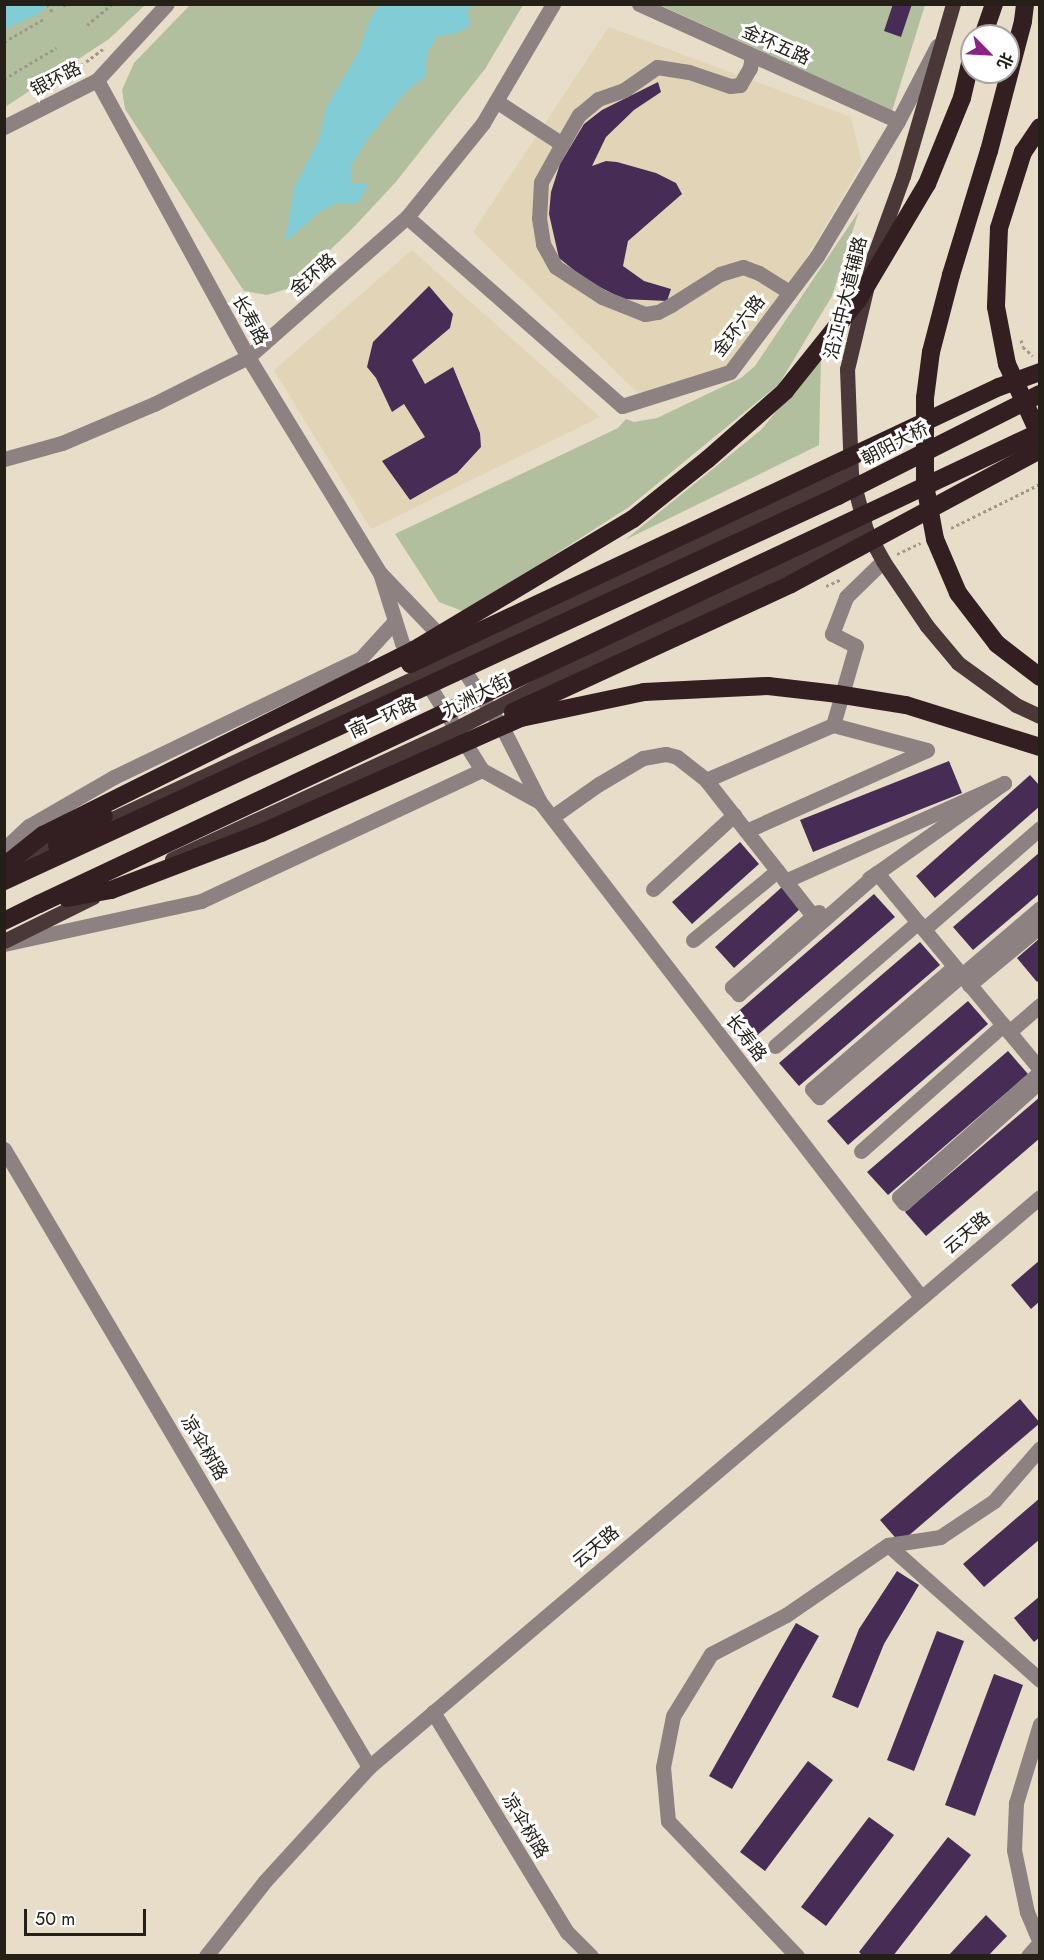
<!DOCTYPE html>
<html>
<head>
<meta charset="utf-8">
<style>
  body { margin:0 }
  #map { position:relative; width:1044px; height:1960px; overflow:hidden; background:#e7ddc8; font-family:Jost,"Noto Sans SC",sans-serif }
  div>[style] { position:absolute }
  [style*='--x'] { left:calc(var(--x)*1px); top:calc(var(--y)*1px); width:calc(var(--w)*1px); rotate:calc(var(--a)*1deg) }
  .built>* { inset:0; background:#e1d4b7 }
  .green>* { inset:0; background:#b2bf9e }
  .water>* { inset:0; background:#82cdd5 }
  .building>* { inset:0; background:#472d55 }
  .path>* { height:3px; margin-top:-1.5px; transform-origin:0; background:repeating-linear-gradient(90deg,#9f9787 0 3px,transparent 0 6px) }
  .minor>* { height:15px; margin:-7.5px; padding:0 7.5px; transform-origin:7.5px; border-radius:7.5px; background:#8d8182 }
  .major>* { height:15px; margin:-7.5px; padding:0 7.5px; transform-origin:7.5px; border-radius:7.5px; background:#4a3839 }
  .highway>* { height:18px; margin:-9px; padding:0 9px; transform-origin:9px; border-radius:9px; background:#331f21 }
  .path-bridge>* { height:3px; margin-top:-1.5px; transform-origin:0; background:repeating-linear-gradient(90deg,#9f9787 0 3px,transparent 0 6px) }
  .highway-bridge>* { height:18px; margin:-9px; padding:0 9px; transform-origin:9px; border-radius:9px; background:#331f21 }
  span { translate:-50% -50%; white-space:nowrap; text-align:center; line-height:1.15; -webkit-text-stroke:6px #fff; paint-order:stroke }
  .street-label { font-size:18px; color:#242018 }
  .frame { position:absolute; inset:0; border:6px solid #242018; pointer-events:none }
  .north { position:absolute; left:960px; top:24px; width:60px; height:60px; box-sizing:border-box; background:#fff; border:2px solid #a7a6a3; border-radius:50%; rotate:114deg; font-size:16px; font-weight:700; line-height:24px; text-align:center; color:#242018 }
  .north::after { content:''; display:block; margin:auto; width:21px; height:27px; background:#8d2184; clip-path:polygon(50% 0,100% 100%,50% 72%,0 100%) }
  .scale { position:absolute; left:24px; top:1909px; width:122px; height:27px; box-sizing:border-box; border:3px solid #242018; border-top:0; padding-left:8px; font-size:18px; line-height:21px; white-space:nowrap; color:#242018; -webkit-text-stroke:4px #fff; paint-order:stroke }
</style>
</head>
<body>
<div id="map">
  <div class="built">
    <div style="clip-path:polygon(609px 27px,851px 117px,862px 163px,744px 365px,640px 395px,473px 232px)"></div>
    <div style="clip-path:polygon(412px 250px,600px 417px,371px 529px,274px 370px)"></div>
  </div>
  <div class="green">
    <div style="clip-path:polygon(5px 5px,145px 5px,109px 39px,5px 107px)"></div>
    <div style="clip-path:polygon(190px 5px,523px 5px,485px 69px,395px 183px,351px 230px,290px 288px,267px 295px,244px 291px,125px 109px,122px 90px,134px 63px)"></div>
    <div style="clip-path:polygon(660px 5px,925px 5px,892px 111px)"></div>
    <div style="clip-path:polygon(859px 211px,832px 296px,779px 384px,629px 507px,465px 612px,439px 602px,395px 534px,618px 428px,626px 419px,634px 422px,657px 418px,741px 378px,755px 366px)"></div>
    <div style="clip-path:polygon(821px 357px,819px 445px,625px 540px,761px 430px)"></div>
  </div>
  <div class="water">
    <div style="clip-path:polygon(4px 5px,5px 4px,48px 5px,38px 14px,5px 29px)"></div>
    <div style="clip-path:polygon(378px 5px,476px 5px,467px 9px,470px 26px,457px 33px,437px 36px,427px 53px,425px 77px,406px 91px,367px 140px,352px 164px,352px 183px,369px 183px,358px 203px,337px 203px,321px 211px,285px 242px,294px 188px,319px 139px,326px 108px,359px 51px,369px 22px)"></div>
  </div>
  <div class="building">
    <div style="clip-path:polygon(893px 4px,912px 4px,901px 37px,884px 31px)"></div>
    <div style="clip-path:polygon(658px 82px,661px 92px,634px 110px,606px 137px,592px 166px,606px 161px,617px 162px,656px 173px,676px 183px,682px 194px,628px 241px,623px 266px,644px 281px,671px 289px,667px 301px,623px 299px,586px 280px,559px 258px,549px 214px,551px 192px,560px 164px,584px 124px,602px 110px)"></div>
    <div style="clip-path:polygon(429px 286px,453px 314px,450px 328px,412px 360px,425px 384px,453px 367px,480px 433px,481px 447px,457px 473px,410px 500px,382px 461px,425px 437px,404px 404px,392px 412px,376px 378px,367px 367px,373px 342px)"></div>
    <div style="clip-path:polygon(949px 761px,962px 793px,813px 852px,800px 820px)"></div>
    <div style="clip-path:polygon(1030px 775px,1040px 786px,1040px 806px,935px 898px,916px 876px)"></div>
    <div style="clip-path:polygon(740px 842px,759px 864px,692px 924px,672px 902px)"></div>
    <div style="clip-path:polygon(1040px 852px,1040px 893px,973px 950px,953px 927px)"></div>
    <div style="clip-path:polygon(782px 887px,801px 908px,734px 968px,715px 947px)"></div>
    <div style="clip-path:polygon(874px 894px,895px 917px,754px 1038px,734px 1015px)"></div>
    <div style="clip-path:polygon(1040px 938px,1040px 979px,1037px 982px,1017px 958px)"></div>
    <div style="clip-path:polygon(920px 942px,940px 965px,799px 1086px,779px 1063px)"></div>
    <div style="clip-path:polygon(968px 1001px,988px 1024px,848px 1145px,827px 1121px)"></div>
    <div style="clip-path:polygon(1008px 1051px,1028px 1074px,888px 1195px,867px 1172px)"></div>
    <div style="clip-path:polygon(1040px 1097px,1040px 1138px,926px 1236px,905px 1212px)"></div>
    <div style="clip-path:polygon(1040px 1260px,1040px 1301px,1031px 1309px,1011px 1285px)"></div>
    <div style="clip-path:polygon(1020px 1399px,1040px 1423px,900px 1543px,880px 1520px)"></div>
    <div style="clip-path:polygon(1040px 1498px,1040px 1539px,984px 1587px,963px 1564px)"></div>
    <div style="clip-path:polygon(897px 1571px,919px 1585px,884px 1644px,858px 1708px,832px 1697px,859px 1629px)"></div>
    <div style="clip-path:polygon(1040px 1596px,1040px 1637px,1034px 1642px,1014px 1618px)"></div>
    <div style="clip-path:polygon(796px 1623px,819px 1636px,732px 1789px,709px 1776px)"></div>
    <div style="clip-path:polygon(937px 1631px,964px 1641px,914px 1771px,887px 1760px)"></div>
    <div style="clip-path:polygon(994px 1674px,1023px 1685px,975px 1816px,945px 1805px)"></div>
    <div style="clip-path:polygon(808px 1761px,833px 1780px,765px 1871px,740px 1852px)"></div>
    <div style="clip-path:polygon(869px 1817px,894px 1835px,826px 1926px,801px 1907px)"></div>
    <div style="clip-path:polygon(948px 1837px,971px 1855px,893px 1956px,863px 1956px,859px 1952px)"></div>
    <div style="clip-path:polygon(986px 1915px,1007px 1936px,988px 1956px,948px 1956px)"></div>
  </div>
  <div class="path">
    <div style="--x:47;--y:4;--w:12;--a:55"></div>
    <div style="--x:63;--y:6;--w:4;--a:-34"></div>
    <div style="--x:87;--y:25;--w:33;--a:-40"></div>
    <div style="--x:4;--y:42;--w:46;--a:-29.9"></div>
    <div style="--x:67;--y:76;--w:45;--a:-36.9"></div>
    <div style="--x:4;--y:79;--w:61;--a:-30.8"></div>
    <div style="--x:951;--y:528;--w:99;--a:-26.3"></div>
    <div style="--x:897;--y:554;--w:26;--a:-25"></div>
    <div style="--x:826;--y:586;--w:17;--a:-24"></div>
  </div>
  <div class="minor">
    <div style="--x:639;--y:4;--w:284;--a:24.3"></div>
    <div style="--x:97;--y:80;--w:315;--a:61.4"></div>
    <div style="--x:248;--y:357;--w:253;--a:58.6"></div>
    <div style="--x:380;--y:573;--w:93;--a:46.3"></div>
    <div style="--x:444;--y:640;--w:109;--a:56.6"></div>
    <div style="--x:504;--y:731;--w:80;--a:63.1"></div>
    <div style="--x:540;--y:802;--w:625;--a:52.41"></div>
    <div style="--x:496;--y:101;--w:79;--a:33.1"></div>
    <div style="--x:562;--y:144;--w:34;--a:-60"></div>
    <div style="--x:579;--y:115;--w:25;--a:-40"></div>
    <div style="--x:598;--y:99;--w:28;--a:-19"></div>
    <div style="--x:624;--y:90;--w:40;--a:-34.9"></div>
    <div style="--x:657;--y:67;--w:32;--a:9"></div>
    <div style="--x:689;--y:72;--w:43;--a:18.9"></div>
    <div style="--x:730;--y:86;--w:10;--a:-6"></div>
    <div style="--x:740;--y:85;--w:20;--a:-60"></div>
    <div style="--x:750;--y:68;--w:12;--a:-81"></div>
    <div style="--x:4;--y:127;--w:104;--a:-26.8"></div>
    <div style="--x:97;--y:80;--w:103;--a:-47.4"></div>
    <div style="--x:562;--y:144;--w:43;--a:118.9"></div>
    <div style="--x:541;--y:182;--w:36;--a:93"></div>
    <div style="--x:539;--y:218;--w:26;--a:81"></div>
    <div style="--x:543;--y:244;--w:26;--a:61"></div>
    <div style="--x:556;--y:267;--w:55;--a:33.1"></div>
    <div style="--x:602;--y:297;--w:46;--a:21.6"></div>
    <div style="--x:645;--y:314;--w:13;--a:-9"></div>
    <div style="--x:658;--y:312;--w:15;--a:-28"></div>
    <div style="--x:671;--y:305;--w:58;--a:-32.3"></div>
    <div style="--x:720;--y:274;--w:24;--a:-17"></div>
    <div style="--x:743;--y:267;--w:17;--a:21"></div>
    <div style="--x:759;--y:273;--w:36;--a:32"></div>
    <div style="--x:407;--y:217;--w:286;--a:41.3"></div>
    <div style="--x:622;--y:406;--w:113;--a:-17.5"></div>
    <div style="--x:730;--y:372;--w:145;--a:-53.1"></div>
    <div style="--x:817;--y:256;--w:157;--a:-59"></div>
    <div style="--x:898;--y:121;--w:85;--a:-62.5"></div>
    <div style="--x:4;--y:459;--w:60;--a:-15.4"></div>
    <div style="--x:62;--y:443;--w:100;--a:-23"></div>
    <div style="--x:154;--y:404;--w:105;--a:-26.6"></div>
    <div style="--x:248;--y:357;--w:212;--a:-41.4"></div>
    <div style="--x:407;--y:217;--w:121;--a:-51"></div>
    <div style="--x:483;--y:123;--w:138;--a:-59.5"></div>
    <div style="--x:381;--y:576;--w:70;--a:72.6"></div>
    <div style="--x:402;--y:643;--w:150;--a:57.8"></div>
    <div style="--x:482;--y:770;--w:66;--a:28.9"></div>
    <div style="--x:706;--y:780;--w:138;--a:-23.4"></div>
    <div style="--x:833;--y:725;--w:82;--a:-73.8"></div>
    <div style="--x:856;--y:646;--w:27;--a:-153"></div>
    <div style="--x:832;--y:634;--w:40;--a:-69"></div>
    <div style="--x:846;--y:597;--w:52;--a:-44.2"></div>
    <div style="--x:552;--y:817;--w:57;--a:-35.1"></div>
    <div style="--x:599;--y:784;--w:51;--a:-30.6"></div>
    <div style="--x:643;--y:758;--w:23;--a:-10"></div>
    <div style="--x:666;--y:754;--w:11;--a:15"></div>
    <div style="--x:677;--y:757;--w:37;--a:38"></div>
    <div style="--x:706;--y:780;--w:173;--a:51.8"></div>
    <div style="--x:813;--y:916;--w:7;--a:-34"></div>
    <div style="--x:746;--y:831;--w:198;--a:-24.1"></div>
    <div style="--x:927;--y:750;--w:97;--a:-165.1"></div>
    <div style="--x:4;--y:849;--w:34;--a:-43"></div>
    <div style="--x:29;--y:826;--w:98;--a:-30"></div>
    <div style="--x:114;--y:777;--w:274;--a:-25.7"></div>
    <div style="--x:361;--y:658;--w:50;--a:-47.4"></div>
    <div style="--x:869;--y:878;--w:9;--a:-32"></div>
    <div style="--x:877;--y:873;--w:255;--a:50.3"></div>
    <div style="--x:785;--y:881;--w:240;--a:-24.1"></div>
    <div style="--x:1004;--y:783;--w:156;--a:144.7"></div>
    <div style="--x:877;--y:873;--w:184;--a:138.8"></div>
    <div style="--x:739;--y:994;--w:10;--a:-135"></div>
    <div style="--x:732;--y:987;--w:108;--a:-41.2"></div>
    <div style="--x:653;--y:889;--w:110;--a:-42.4"></div>
    <div style="--x:924;--y:929;--w:154;--a:-41"></div>
    <div style="--x:693;--y:940;--w:109;--a:-39.4"></div>
    <div style="--x:4;--y:944;--w:202;--a:-12.3"></div>
    <div style="--x:201;--y:901;--w:310;--a:-25"></div>
    <div style="--x:954;--y:967;--w:187;--a:139.3"></div>
    <div style="--x:812;--y:1089;--w:11;--a:49"></div>
    <div style="--x:819;--y:1097;--w:291;--a:-40.5"></div>
    <div style="--x:969;--y:985;--w:92;--a:-39.7"></div>
    <div style="--x:1009;--y:1032;--w:41;--a:-41.1"></div>
    <div style="--x:775;--y:1046;--w:189;--a:-40.9"></div>
    <div style="--x:1040;--y:1072;--w:188;--a:138.4"></div>
    <div style="--x:899;--y:1197;--w:8;--a:50"></div>
    <div style="--x:904;--y:1203;--w:183;--a:-41.9"></div>
    <div style="--x:4;--y:1149;--w:718;--a:59.43"></div>
    <div style="--x:861;--y:1151;--w:190;--a:-41.6"></div>
    <div style="--x:888;--y:1545;--w:203;--a:41.6"></div>
    <div style="--x:433;--y:1712;--w:258;--a:58.7"></div>
    <div style="--x:567;--y:1932;--w:34;--a:45"></div>
    <div style="--x:1040;--y:1724;--w:83;--a:106.9"></div>
    <div style="--x:1016;--y:1803;--w:47;--a:92.4"></div>
    <div style="--x:1014;--y:1850;--w:63;--a:78.2"></div>
    <div style="--x:1027;--y:1912;--w:33;--a:67"></div>
    <div style="--x:206;--y:1956;--w:95;--a:-51.8"></div>
    <div style="--x:265;--y:1881;--w:154;--a:-47.6"></div>
    <div style="--x:369;--y:1767;--w:880;--a:-40.35"></div>
    <div style="--x:797;--y:1956;--w:187;--a:-133.7"></div>
    <div style="--x:668;--y:1821;--w:54;--a:-95.3"></div>
    <div style="--x:663;--y:1767;--w:52;--a:-78.9"></div>
    <div style="--x:673;--y:1716;--w:73;--a:-58.5"></div>
    <div style="--x:711;--y:1654;--w:85;--a:-27.5"></div>
    <div style="--x:786;--y:1615;--w:124;--a:-34.5"></div>
    <div style="--x:888;--y:1545;--w:53;--a:-8.7"></div>
    <div style="--x:940;--y:1537;--w:65;--a:-33.7"></div>
    <div style="--x:994;--y:1501;--w:70;--a:-49"></div>
    <div style="--x:1028;--y:1956;--w:18;--a:-49"></div>
  </div>
  <div class="major">
    <div style="--x:953;--y:4;--w:179;--a:106.2"></div>
    <div style="--x:903;--y:176;--w:85;--a:109.9"></div>
    <div style="--x:874;--y:256;--w:116;--a:103.4"></div>
    <div style="--x:847;--y:369;--w:105;--a:87.8"></div>
    <div style="--x:851;--y:474;--w:58;--a:75"></div>
    <div style="--x:866;--y:530;--w:35;--a:61"></div>
    <div style="--x:883;--y:561;--w:78;--a:55.9"></div>
    <div style="--x:927;--y:626;--w:48;--a:50"></div>
    <div style="--x:958;--y:663;--w:72;--a:35.9"></div>
    <div style="--x:1016;--y:705;--w:26;--a:25"></div>
    <div style="--x:95;--y:827;--w:834;--a:-25.03"></div>
    <div style="--x:172;--y:859;--w:311;--a:-24.7"></div>
    <div style="--x:455;--y:729;--w:110;--a:-27.5"></div>
    <div style="--x:553;--y:678;--w:346;--a:-25.3"></div>
    <div style="--x:9;--y:869;--w:63;--a:-26.6"></div>
    <div style="--x:4;--y:941;--w:99;--a:-26.3"></div>
  </div>
  <div class="highway">
    <div style="--x:983;--y:36;--w:34;--a:-71"></div>
    <div style="--x:925;--y:398;--w:46;--a:-82.6"></div>
    <div style="--x:931;--y:352;--w:80;--a:-75.4"></div>
    <div style="--x:951;--y:275;--w:130;--a:-73"></div>
    <div style="--x:989;--y:151;--w:134;--a:-75.3"></div>
    <div style="--x:1023;--y:21;--w:17;--a:-83"></div>
    <div style="--x:4;--y:921;--w:39;--a:-26"></div>
  </div>
  <div class="path-bridge">
    <div style="--x:1021;--y:340;--w:7;--a:74"></div>
    <div style="--x:1023;--y:347;--w:13;--a:42"></div>
  </div>
  <div class="highway-bridge">
    <div style="--x:1040;--y:127;--w:30;--a:124"></div>
    <div style="--x:1023;--y:152;--w:80;--a:107.5"></div>
    <div style="--x:999;--y:228;--w:79;--a:92.2"></div>
    <div style="--x:996;--y:307;--w:58;--a:79.1"></div>
    <div style="--x:1007;--y:364;--w:79;--a:65.4"></div>
    <div style="--x:925;--y:398;--w:87;--a:90"></div>
    <div style="--x:925;--y:485;--w:55;--a:79.5"></div>
    <div style="--x:935;--y:539;--w:59;--a:66.9"></div>
    <div style="--x:958;--y:593;--w:64;--a:52.6"></div>
    <div style="--x:997;--y:644;--w:54;--a:37.5"></div>
    <div style="--x:410;--y:664;--w:651;--a:-25.19"></div>
    <div style="--x:999;--y:387;--w:44;--a:-20.1"></div>
    <div style="--x:513;--y:712;--w:306;--a:-24.7"></div>
    <div style="--x:791;--y:584;--w:283;--a:-28.3"></div>
    <div style="--x:57;--y:845;--w:55;--a:-31.7"></div>
    <div style="--x:4;--y:866;--w:50;--a:-38.5"></div>
    <div style="--x:43;--y:835;--w:415;--a:-26.5"></div>
    <div style="--x:414;--y:650;--w:255;--a:-30.9"></div>
    <div style="--x:633;--y:519;--w:96;--a:-38.7"></div>
    <div style="--x:708;--y:459;--w:103;--a:-41.4"></div>
    <div style="--x:785;--y:391;--w:117;--a:-51.3"></div>
    <div style="--x:858;--y:300;--w:135;--a:-59.3"></div>
    <div style="--x:927;--y:184;--w:93;--a:-67.9"></div>
    <div style="--x:962;--y:98;--w:44;--a:-76.9"></div>
    <div style="--x:4;--y:881;--w:919;--a:-24.78"></div>
    <div style="--x:838;--y:496;--w:226;--a:-26.8"></div>
    <div style="--x:67;--y:898;--w:45;--a:-10.3"></div>
    <div style="--x:111;--y:890;--w:160;--a:-20.8"></div>
    <div style="--x:261;--y:833;--w:284;--a:-23.9"></div>
    <div style="--x:521;--y:718;--w:126;--a:-11.9"></div>
    <div style="--x:644;--y:692;--w:124;--a:-2.8"></div>
    <div style="--x:768;--y:686;--w:69;--a:6.6"></div>
    <div style="--x:837;--y:694;--w:70;--a:9.1"></div>
    <div style="--x:906;--y:705;--w:140;--a:17.4"></div>
    <div style="--x:39;--y:904;--w:1107;--a:-25.25"></div>
  </div>
  <div class="street-label">
    <span style="left:776px;top:45px;rotate:24deg">金环五路</span>
    <span style="left:56px;top:79px;rotate:-27deg">银环路</span>
    <span style="left:313px;top:275px;rotate:-41deg">金环路</span>
    <span style="left:846px;top:298px;rotate:-76deg">沿江中大道辅路</span>
    <span style="left:250px;top:320px;rotate:61deg">长寿路</span>
    <span style="left:739px;top:326px;rotate:-52deg">金环六路</span>
    <span style="left:895px;top:444px;rotate:-27deg">朝阳大桥</span>
    <span style="left:476px;top:696px;rotate:-27deg">九洲大街</span>
    <span style="left:383px;top:718px;rotate:-25deg">南一环路</span>
    <span style="left:746px;top:1038px;rotate:52deg">长寿路</span>
    <span style="left:967px;top:1233px;rotate:-40deg">云天路</span>
    <span style="left:204px;top:1448px;rotate:59deg">凉伞树路</span>
    <span style="left:596px;top:1547px;rotate:-40deg">云天路</span>
    <span style="left:525px;top:1826px;rotate:59deg">凉伞树路</span>
  </div>
  <div class="frame"></div>
  <div class="north">北</div>
  <div class="scale">50 m</div>
</div>
</body>
</html>
